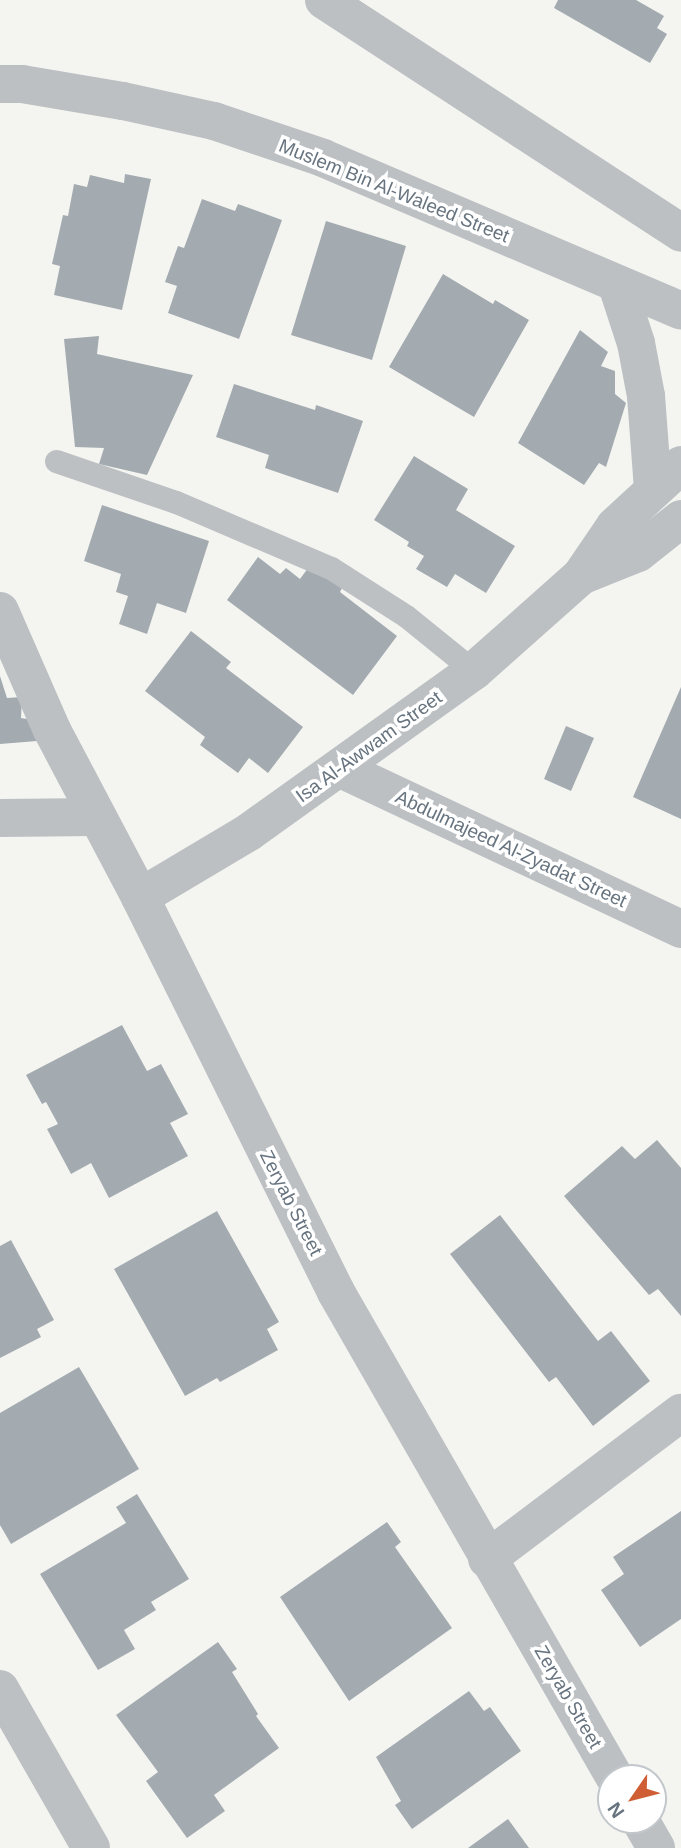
<!DOCTYPE html>
<html>
<head>
<meta charset="utf-8">
<style>
  body { margin:0 }
  #map { position:relative; width:681px; height:1848px; overflow:hidden; background:#f4f5f1; font-family:Arial,sans-serif }
  div>[style] { position:absolute }
  [style*='--x'] { left:calc(var(--x)*1px); top:calc(var(--y)*1px); width:calc(var(--w)*1px); rotate:calc(var(--a)*1deg) }
  .building>* { inset:0; background:#a4abb0 }
  .lane>* { height:23px; margin:-11.5px; padding:0 11.5px; transform-origin:11.5px; border-radius:11.5px; background:#bcc0c3 }
  .street>* { height:38px; margin:-19px; padding:0 19px; transform-origin:19px; border-radius:19px; background:#bcc0c3 }
  span { translate:-50% -50%; white-space:nowrap; text-align:center; line-height:1.15; -webkit-text-stroke:7px #fff; paint-order:stroke }
  .street-label { font-size:19px; color:#67747f }
  .north { position:absolute; left:597px; top:1764px; width:70px; height:70px; box-sizing:border-box; background:#fff; border:2px solid #c2c7cc; border-radius:50%; rotate:235deg; font-size:19px; font-weight:700; line-height:28px; text-align:center; color:#67747f }
  .north::after { content:''; display:block; margin:auto; width:24px; height:32px; background:#d05e35; clip-path:polygon(50% 0,100% 100%,50% 72%,0 100%) }
</style>
</head>
<body>
<div id="map">
  <div class="building">
    <div style="clip-path:polygon(558px 0,636px 0,664px 16px,657px 28px,667px 34px,650px 63px,554px 8px)"></div>
    <div style="clip-path:polygon(125px 174px,151px 179px,122px 310px,54px 295px,60px 266px,52px 264px,63px 215px,68px 216px,74px 184px,87px 187px,90px 175px,124px 183px)"></div>
    <div style="clip-path:polygon(202px 199px,235px 211px,238px 204px,282px 220px,239px 339px,168px 313px,177px 286px,165px 282px,178px 246px,184px 248px)"></div>
    <div style="clip-path:polygon(326px 221px,406px 246px,372px 360px,291px 335px)"></div>
    <div style="clip-path:polygon(443px 274px,493px 304px,495px 300px,529px 320px,474px 417px,389px 367px)"></div>
    <div style="clip-path:polygon(580px 330px,608px 352px,601px 366px,615px 371px,615px 394px,626px 403px,606px 467px,599px 463px,584px 485px,518px 443px)"></div>
    <div style="clip-path:polygon(99px 336px,97px 354px,193px 375px,147px 475px,99px 464px,104px 448px,75px 447px,64px 339px)"></div>
    <div style="clip-path:polygon(234px 384px,315px 410px,316px 405px,363px 421px,338px 493px,265px 468px,269px 455px,216px 437px)"></div>
    <div style="clip-path:polygon(414px 456px,468px 489px,456px 510px,515px 546px,486px 593px,455px 574px,447px 587px,416px 569px,424px 556px,407px 546px,409px 542px,374px 520px)"></div>
    <div style="clip-path:polygon(102px 505px,209px 541px,186px 613px,157px 603px,147px 634px,119px 624px,128px 596px,116px 592px,121px 574px,84px 561px)"></div>
    <div style="clip-path:polygon(258px 557px,280px 574px,286px 568px,300px 579px,311px 564px,342px 588px,340px 592px,397px 636px,353px 695px,227px 600px)"></div>
    <div style="clip-path:polygon(191px 631px,231px 662px,226px 668px,303px 727px,268px 773px,249px 758px,238px 773px,200px 745px,205px 737px,145px 691px)"></div>
    <div style="clip-path:polygon(0 676px,7px 698px,22px 697px,21px 718px,39px 721px,37px 741px,0 744px)"></div>
    <div style="clip-path:polygon(681px 687px,681px 819px,633px 797px)"></div>
    <div style="clip-path:polygon(566px 726px,594px 738px,571px 791px,544px 779px)"></div>
    <div style="clip-path:polygon(122px 1025px,147px 1071px,161px 1064px,188px 1114px,170px 1123px,188px 1156px,109px 1198px,91px 1163px,71px 1174px,47px 1129px,58px 1124px,46px 1102px,42px 1104px,26px 1075px)"></div>
    <div style="clip-path:polygon(657px 1140px,681px 1168px,681px 1316px,658px 1289px,649px 1295px,564px 1196px,622px 1146px,635px 1159px)"></div>
    <div style="clip-path:polygon(217px 1211px,279px 1322px,267px 1329px,278px 1350px,220px 1382px,217px 1378px,185px 1396px,114px 1269px)"></div>
    <div style="clip-path:polygon(500px 1215px,598px 1341px,611px 1331px,650px 1381px,593px 1426px,556px 1377px,549px 1382px,450px 1254px)"></div>
    <div style="clip-path:polygon(11px 1240px,54px 1320px,37px 1329px,41px 1337px,0 1358px,0 1246px)"></div>
    <div style="clip-path:polygon(79px 1367px,139px 1469px,11px 1544px,0 1525px,0 1413px)"></div>
    <div style="clip-path:polygon(137px 1494px,189px 1579px,151px 1602px,156px 1610px,124px 1630px,135px 1649px,98px 1670px,40px 1574px,126px 1523px,116px 1507px)"></div>
    <div style="clip-path:polygon(681px 1511px,681px 1619px,640px 1647px,601px 1590px,624px 1574px,613px 1557px)"></div>
    <div style="clip-path:polygon(387px 1522px,401px 1542px,395px 1547px,452px 1628px,349px 1701px,280px 1597px)"></div>
    <div style="clip-path:polygon(218px 1642px,237px 1669px,232px 1672px,258px 1714px,256px 1716px,279px 1748px,214px 1795px,225px 1811px,187px 1838px,146px 1781px,158px 1772px,116px 1715px)"></div>
    <div style="clip-path:polygon(469px 1691px,484px 1711px,490px 1707px,521px 1751px,412px 1829px,395px 1805px,401px 1801px,376px 1757px)"></div>
    <div style="clip-path:polygon(508px 1819px,529px 1848px,468px 1848px)"></div>
  </div>
  <div class="lane">
    <div style="--x:56;--y:461;--w:127;--a:18.9"></div>
    <div style="--x:176;--y:502;--w:168;--a:23.1"></div>
    <div style="--x:331;--y:568;--w:89;--a:32.6"></div>
    <div style="--x:406;--y:616;--w:87;--a:39"></div>
  </div>
  <div class="street">
    <div style="--x:324;--y:0;--w:426;--a:33.1"></div>
    <div style="--x:0;--y:84;--w:22;--a:0"></div>
    <div style="--x:22;--y:84;--w:102;--a:9.6"></div>
    <div style="--x:123;--y:101;--w:93;--a:12.4"></div>
    <div style="--x:214;--y:121;--w:115;--a:18.7"></div>
    <div style="--x:323;--y:158;--w:389;--a:23.1"></div>
    <div style="--x:617;--y:285;--w:61;--a:71.9"></div>
    <div style="--x:636;--y:343;--w:54;--a:79.3"></div>
    <div style="--x:646;--y:396;--w:94;--a:85.7"></div>
    <div style="--x:581;--y:576;--w:61;--a:-22"></div>
    <div style="--x:638;--y:553;--w:55;--a:-38.3"></div>
    <div style="--x:0;--y:611;--w:130;--a:66.4"></div>
    <div style="--x:52;--y:730;--w:189;--a:62.2"></div>
    <div style="--x:140;--y:897;--w:441;--a:63.6"></div>
    <div style="--x:336;--y:1292;--w:560;--a:60.14"></div>
    <div style="--x:341;--y:769;--w:376;--a:25.2"></div>
    <div style="--x:0;--y:818;--w:97;--a:-0.6"></div>
    <div style="--x:140;--y:897;--w:127;--a:-30.8"></div>
    <div style="--x:249;--y:832;--w:277;--a:-35.6"></div>
    <div style="--x:474;--y:671;--w:143;--a:-41.6"></div>
    <div style="--x:581;--y:576;--w:60;--a:-55.8"></div>
    <div style="--x:615;--y:526;--w:90;--a:-42.7"></div>
    <div style="--x:487;--y:1559;--w:243;--a:-37"></div>
    <div style="--x:0;--y:1689;--w:183;--a:60.2"></div>
    <div style="--x:640;--y:1820;--w:32;--a:60"></div>
  </div>
  <div class="street-label">
    <span style="left:394px;top:191px;rotate:22deg">Muslem Bin Al-Waleed Street</span>
    <span style="left:369px;top:747px;rotate:-36deg">Isa Al-Awwam Street</span>
    <span style="left:511px;top:849px;rotate:25deg">Abdulmajeed Al-Zyadat Street</span>
    <span style="left:291px;top:1203px;rotate:63deg">Zeryab Street</span>
    <span style="left:568px;top:1697px;rotate:60deg">Zeryab Street</span>
  </div>
  <div class="north">N</div>
</div>
</body>
</html>
